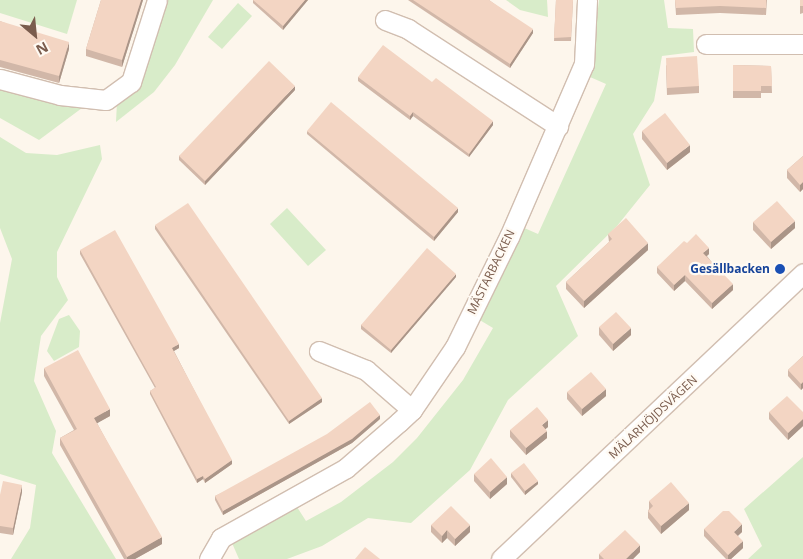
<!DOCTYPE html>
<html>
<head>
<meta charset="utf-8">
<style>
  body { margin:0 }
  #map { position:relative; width:803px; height:559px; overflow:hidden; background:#fdf6ec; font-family:"Open Sans",sans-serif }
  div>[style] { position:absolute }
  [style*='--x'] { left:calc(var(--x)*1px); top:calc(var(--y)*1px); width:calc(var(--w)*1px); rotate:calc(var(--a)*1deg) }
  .green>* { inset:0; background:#d8ecc9 }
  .roads { filter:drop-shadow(1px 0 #d1beb0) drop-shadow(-1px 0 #d1beb0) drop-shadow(0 1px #d1beb0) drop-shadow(0 -1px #d1beb0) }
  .minor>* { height:19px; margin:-9.5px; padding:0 9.5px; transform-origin:9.5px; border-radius:9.5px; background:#fff }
  .wall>* { inset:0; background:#d1b7a8 }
  .shaded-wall>* { inset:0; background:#aa9588 }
  .building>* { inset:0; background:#f3d5c3 }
  .dots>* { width:14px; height:14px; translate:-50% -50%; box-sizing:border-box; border:2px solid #fffaf3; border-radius:50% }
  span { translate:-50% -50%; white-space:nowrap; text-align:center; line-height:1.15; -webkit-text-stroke:4.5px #fffaf3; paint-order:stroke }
  .transit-label { font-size:12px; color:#164399; font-weight:700 }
  .right { translate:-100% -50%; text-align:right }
  .street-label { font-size:12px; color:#7a5c4d }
  .north { position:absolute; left:10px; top:10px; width:50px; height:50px; -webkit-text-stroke:4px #fffaf3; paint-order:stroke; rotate:152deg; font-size:14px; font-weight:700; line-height:20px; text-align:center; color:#7a5c4d }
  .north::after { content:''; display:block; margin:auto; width:18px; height:22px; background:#7a5c4d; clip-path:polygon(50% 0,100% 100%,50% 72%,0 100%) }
</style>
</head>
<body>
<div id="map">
  <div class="green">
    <div style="clip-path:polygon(0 0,77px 0,67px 34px,0 13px)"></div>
    <div style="clip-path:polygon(166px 0,213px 0,175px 65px,154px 92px,116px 122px,117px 102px)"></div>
    <div style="clip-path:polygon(506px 0,547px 0,548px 17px,520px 10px)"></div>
    <div style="clip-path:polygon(599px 0,664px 0,668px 28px,693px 29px,694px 52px,662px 56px,654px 101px,633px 134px,650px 185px,617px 226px,556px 286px,578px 336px,508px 400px,470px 470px,411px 523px,368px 518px,322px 546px,287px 559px,239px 559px,232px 543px,297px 507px,306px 521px,341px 502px,393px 462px,417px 438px,463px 380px,493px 328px,478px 319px,522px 227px,538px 234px,606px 84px,590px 77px)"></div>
    <div style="clip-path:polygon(238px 3px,252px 16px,222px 49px,208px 37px)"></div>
    <div style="clip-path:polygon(0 84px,82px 108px,39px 140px,0 118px)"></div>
    <div style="clip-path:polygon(0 137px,26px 153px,57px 155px,100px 145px,102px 159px,57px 252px,57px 277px,68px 300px,41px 336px,34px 381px,56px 431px,52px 453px,116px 559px,11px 559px,30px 528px,36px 485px,0 474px,0 323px,12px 259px,0 228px)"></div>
    <div style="clip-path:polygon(287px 208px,326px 250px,308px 266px,270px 224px)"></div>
    <div style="clip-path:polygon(69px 315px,80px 331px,79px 347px,54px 361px,47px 351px,59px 319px)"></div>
    <div style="clip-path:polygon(803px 457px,803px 559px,748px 559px,762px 546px,744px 509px)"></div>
  </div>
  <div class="roads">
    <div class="minor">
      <div style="--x:385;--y:20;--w:25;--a:21"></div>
      <div style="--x:408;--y:29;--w:179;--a:32.9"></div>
      <div style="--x:706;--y:44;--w:97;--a:0"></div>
      <div style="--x:0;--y:79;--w:62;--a:14.9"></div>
      <div style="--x:60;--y:95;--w:46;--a:6.2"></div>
      <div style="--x:106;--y:100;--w:31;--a:-36"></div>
      <div style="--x:131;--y:82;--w:86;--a:-72.4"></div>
      <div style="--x:319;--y:351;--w:51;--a:22"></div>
      <div style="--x:366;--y:370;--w:61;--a:41"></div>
      <div style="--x:209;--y:559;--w:24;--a:-60"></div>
      <div style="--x:221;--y:538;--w:143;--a:-29.2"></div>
      <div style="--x:346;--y:468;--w:70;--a:-41"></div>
      <div style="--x:399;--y:422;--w:18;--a:-43"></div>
      <div style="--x:412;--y:410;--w:76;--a:-55.7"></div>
      <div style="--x:455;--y:347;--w:123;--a:-63.9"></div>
      <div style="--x:509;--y:237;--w:189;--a:-66.6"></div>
      <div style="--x:584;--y:64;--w:64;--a:-87.3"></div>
      <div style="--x:501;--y:559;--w:416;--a:-43.4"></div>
    </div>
  </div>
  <div class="wall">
    <div style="clip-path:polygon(101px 0,143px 0,122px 67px,86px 56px,86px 49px)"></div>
    <div style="clip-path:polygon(253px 0,308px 0,283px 30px,253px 3px)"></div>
    <div style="clip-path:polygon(408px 0,489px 0,533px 33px,510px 68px)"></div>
    <div style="clip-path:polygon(556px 0,573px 0,571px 41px,554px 41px)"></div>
    <div style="clip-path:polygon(675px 0,767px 0,766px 15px,720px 13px,676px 15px)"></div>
    <div style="clip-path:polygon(800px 0,803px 0,803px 13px,800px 14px)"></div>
    <div style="clip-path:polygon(0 21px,69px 49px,59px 83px,0 67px)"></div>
    <div style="clip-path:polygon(666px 65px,699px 86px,699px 93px,667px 95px)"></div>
    <div style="clip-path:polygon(733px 65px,771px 66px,772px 93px,761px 93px,761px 98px,733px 98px)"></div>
    <div style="clip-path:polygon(358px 77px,432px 82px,493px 125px,469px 157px,413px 116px,410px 120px,358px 81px)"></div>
    <div style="clip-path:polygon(295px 90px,205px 185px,179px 160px,179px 156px)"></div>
    <div style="clip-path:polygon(307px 131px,458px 212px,434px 241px,307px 134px)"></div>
    <div style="clip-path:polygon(642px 131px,690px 152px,667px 170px,642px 139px)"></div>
    <div style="clip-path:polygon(803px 156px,803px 189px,800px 192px,787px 178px,787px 170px)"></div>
    <div style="clip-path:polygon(753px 222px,795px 228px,771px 249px,753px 230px)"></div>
    <div style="clip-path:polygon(155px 225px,322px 402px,289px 424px,155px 229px)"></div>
    <div style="clip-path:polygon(608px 234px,648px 250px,584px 308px,566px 289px,566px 282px,609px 242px)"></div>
    <div style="clip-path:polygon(687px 243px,709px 254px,707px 256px,733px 290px,712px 309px,685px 281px,674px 291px,657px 273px,657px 267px)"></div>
    <div style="clip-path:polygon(80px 250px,179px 348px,174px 351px,232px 464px,205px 483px,203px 479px,197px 483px,150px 394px,150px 391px,155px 388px,80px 254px)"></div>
    <div style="clip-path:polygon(456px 277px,391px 353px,361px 329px,361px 325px)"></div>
    <div style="clip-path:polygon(599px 327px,631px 335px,613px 351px,599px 335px)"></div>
    <div style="clip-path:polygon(803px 356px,803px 388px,801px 390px,788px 376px,788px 370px)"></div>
    <div style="clip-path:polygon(44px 368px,110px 416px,97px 423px,162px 544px,135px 559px,124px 559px,60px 445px,60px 438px,74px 430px,44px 376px)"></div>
    <div style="clip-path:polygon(567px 392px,606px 396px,582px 416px,567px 399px)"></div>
    <div style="clip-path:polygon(769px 412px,803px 412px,803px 426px,788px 440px,769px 419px)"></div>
    <div style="clip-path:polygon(380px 419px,352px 443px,223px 515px,215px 500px,215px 496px)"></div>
    <div style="clip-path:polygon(548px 427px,545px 429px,547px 438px,526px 455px,510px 437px,510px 430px)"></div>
    <div style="clip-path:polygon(511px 473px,538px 484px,525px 495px,511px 477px)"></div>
    <div style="clip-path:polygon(474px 474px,507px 484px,490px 499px,474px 481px)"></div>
    <div style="clip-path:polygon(22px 492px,13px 535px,0 533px,0 495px)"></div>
    <div style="clip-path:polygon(649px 501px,689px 510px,661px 534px,648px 518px,648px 511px,649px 509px)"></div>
    <div style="clip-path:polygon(431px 525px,470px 532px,455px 546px,447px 538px,442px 543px,431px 532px)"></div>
    <div style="clip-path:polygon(704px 529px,742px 532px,738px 536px,743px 548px,731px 559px,726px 559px,704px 536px)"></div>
    <div style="clip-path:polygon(640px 552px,633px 559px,599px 559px,599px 554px)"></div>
  </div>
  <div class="shaded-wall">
    <div style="clip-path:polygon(141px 0,143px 0,122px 67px,122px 60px)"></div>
    <div style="clip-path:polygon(305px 0,308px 0,283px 30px,283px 26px)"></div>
    <div style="clip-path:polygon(533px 29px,533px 33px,510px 68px,510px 64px)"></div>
    <div style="clip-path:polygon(69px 42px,69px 49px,59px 83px,59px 76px)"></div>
    <div style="clip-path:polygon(295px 86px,295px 90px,205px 185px,205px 181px)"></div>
    <div style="clip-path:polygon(413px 112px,413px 116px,410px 120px,410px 116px)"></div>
    <div style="clip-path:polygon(493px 121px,493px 125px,469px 157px,469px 154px)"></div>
    <div style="clip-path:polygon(690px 145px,690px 152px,667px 170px,667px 163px)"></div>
    <div style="clip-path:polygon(803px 182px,803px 189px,800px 192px,800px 185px)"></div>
    <div style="clip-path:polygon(458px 208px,458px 212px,434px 241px,434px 237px)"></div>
    <div style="clip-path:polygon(795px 221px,795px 228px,771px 249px,771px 242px)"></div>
    <div style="clip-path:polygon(648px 243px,648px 250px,584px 308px,584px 301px)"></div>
    <div style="clip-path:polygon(709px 248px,709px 254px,703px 259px,703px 253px)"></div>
    <div style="clip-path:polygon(456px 274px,456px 277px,391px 353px,391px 350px)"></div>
    <div style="clip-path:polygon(685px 275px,685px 281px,674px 291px,674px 285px)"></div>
    <div style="clip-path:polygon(733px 284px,733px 290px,712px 309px,712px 303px)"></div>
    <div style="clip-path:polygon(631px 328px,631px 335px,613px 351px,613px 344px)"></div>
    <div style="clip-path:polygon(179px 344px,179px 348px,172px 352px,172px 348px)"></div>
    <div style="clip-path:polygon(803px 382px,803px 388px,801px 390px,801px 384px)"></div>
    <div style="clip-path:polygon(606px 389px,606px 396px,582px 416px,582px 409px)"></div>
    <div style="clip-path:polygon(322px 398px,322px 402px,289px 424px,289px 421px)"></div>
    <div style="clip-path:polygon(110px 409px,110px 416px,94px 425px,94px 418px)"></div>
    <div style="clip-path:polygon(380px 415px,380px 419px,352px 443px,223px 515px,223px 511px)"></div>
    <div style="clip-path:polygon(803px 419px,803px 426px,788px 440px,788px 433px)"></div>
    <div style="clip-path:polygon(548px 420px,548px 427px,542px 432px,542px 425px)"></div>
    <div style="clip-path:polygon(547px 431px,547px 438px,526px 455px,526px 448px)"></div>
    <div style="clip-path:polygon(232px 460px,232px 464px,205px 483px,205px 479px)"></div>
    <div style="clip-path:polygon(203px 476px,203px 479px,197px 483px,197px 479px)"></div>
    <div style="clip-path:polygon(507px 477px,507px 484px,490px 499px,490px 492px)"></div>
    <div style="clip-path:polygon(538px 481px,538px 484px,525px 495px,525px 491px)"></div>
    <div style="clip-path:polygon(22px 485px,22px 492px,13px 535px,13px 528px)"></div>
    <div style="clip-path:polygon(689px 503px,689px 510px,661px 534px,661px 526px)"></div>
    <div style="clip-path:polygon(742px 524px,742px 532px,734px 539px,734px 532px)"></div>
    <div style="clip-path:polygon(470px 525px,470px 532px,455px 546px,455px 539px)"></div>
    <div style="clip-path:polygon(447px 530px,447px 538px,442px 543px,442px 536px)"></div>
    <div style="clip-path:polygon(162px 537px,162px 544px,135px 559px,127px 559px,127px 557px)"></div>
    <div style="clip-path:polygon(743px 541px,743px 548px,731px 559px,728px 559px,728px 555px)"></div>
    <div style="clip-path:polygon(640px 545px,640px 552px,633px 559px,626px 559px)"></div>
  </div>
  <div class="building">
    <div style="clip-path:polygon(101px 0,141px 0,122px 60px,86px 49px)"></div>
    <div style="clip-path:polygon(253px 0,305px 0,283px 26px)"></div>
    <div style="clip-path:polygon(413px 0,489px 0,533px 29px,510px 64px)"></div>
    <div style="clip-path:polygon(556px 0,573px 0,571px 37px,554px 38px)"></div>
    <div style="clip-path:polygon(675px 0,766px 0,766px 8px,720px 6px,676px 8px)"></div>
    <div style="clip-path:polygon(800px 0,803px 0,803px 6px,800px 6px)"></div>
    <div style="clip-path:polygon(0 21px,69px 42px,59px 76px,0 60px)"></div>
    <div style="clip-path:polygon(383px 45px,432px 82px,436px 78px,493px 121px,469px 154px,413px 112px,410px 116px,358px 77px)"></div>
    <div style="clip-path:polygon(697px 56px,699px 86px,667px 88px,666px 58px)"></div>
    <div style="clip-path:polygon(269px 61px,295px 86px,205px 181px,179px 156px)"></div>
    <div style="clip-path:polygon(733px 65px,771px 66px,772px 86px,761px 86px,761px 91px,733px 91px)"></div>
    <div style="clip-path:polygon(331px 102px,458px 208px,434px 237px,307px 131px)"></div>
    <div style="clip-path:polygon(665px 113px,690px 145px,667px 163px,642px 131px)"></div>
    <div style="clip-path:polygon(803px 156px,803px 182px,800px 185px,787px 170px)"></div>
    <div style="clip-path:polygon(777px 201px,795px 221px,771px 242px,753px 222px)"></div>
    <div style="clip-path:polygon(188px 203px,322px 398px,289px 421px,155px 225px)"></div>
    <div style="clip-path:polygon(626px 218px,648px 243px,584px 301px,566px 282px,612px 239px,608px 234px)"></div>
    <div style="clip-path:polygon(115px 230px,179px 344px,172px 348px,232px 460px,205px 479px,203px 476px,197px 479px,150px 391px,156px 387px,80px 250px)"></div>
    <div style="clip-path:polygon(696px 234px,709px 248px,703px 253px,733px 284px,712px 303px,685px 275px,674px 285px,657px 267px,684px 241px,687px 243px)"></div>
    <div style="clip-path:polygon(427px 248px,456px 274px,391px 350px,361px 325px)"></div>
    <div style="clip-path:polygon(616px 312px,631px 328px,613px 344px,599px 327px)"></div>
    <div style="clip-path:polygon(78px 350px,110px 409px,94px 418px,162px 537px,127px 557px,60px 438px,77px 429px,44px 368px)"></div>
    <div style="clip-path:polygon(803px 356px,803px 382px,801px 384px,788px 370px)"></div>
    <div style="clip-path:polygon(591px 372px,606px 389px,582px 409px,567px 392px)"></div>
    <div style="clip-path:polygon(787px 396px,803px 412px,803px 419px,788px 433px,769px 412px)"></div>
    <div style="clip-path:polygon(370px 402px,380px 415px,352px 439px,223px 511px,215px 496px,327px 434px)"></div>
    <div style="clip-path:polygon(537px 407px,548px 420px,542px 425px,547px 431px,526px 448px,510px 430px)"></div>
    <div style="clip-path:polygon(491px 458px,507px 477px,490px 492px,474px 474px)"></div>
    <div style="clip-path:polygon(524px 463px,538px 481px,525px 491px,511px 473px)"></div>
    <div style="clip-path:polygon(3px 481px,22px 485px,13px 528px,0 526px,0 495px)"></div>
    <div style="clip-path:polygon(671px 482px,689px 503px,661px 526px,648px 511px,653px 506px,649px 501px)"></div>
    <div style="clip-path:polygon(451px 506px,470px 525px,455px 539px,447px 530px,442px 536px,431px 525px)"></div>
    <div style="clip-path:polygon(723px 511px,729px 511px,742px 524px,734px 532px,743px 541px,728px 555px,704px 529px)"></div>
    <div style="clip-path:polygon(625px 530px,640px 545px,626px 559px,604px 559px,599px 554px)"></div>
    <div style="clip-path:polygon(365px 547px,380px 559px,355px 559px)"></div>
  </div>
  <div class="dots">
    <div style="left:780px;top:269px;background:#1a4fb4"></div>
  </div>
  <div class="transit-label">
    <span class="right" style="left:770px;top:269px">Gesällbacken</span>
  </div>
  <div class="street-label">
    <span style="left:491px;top:272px;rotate:-64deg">MÄSTARBACKEN</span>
    <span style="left:653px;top:417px;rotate:-43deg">MÄLARHÖJDSVÄGEN</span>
  </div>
  <div class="north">N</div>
</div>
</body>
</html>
